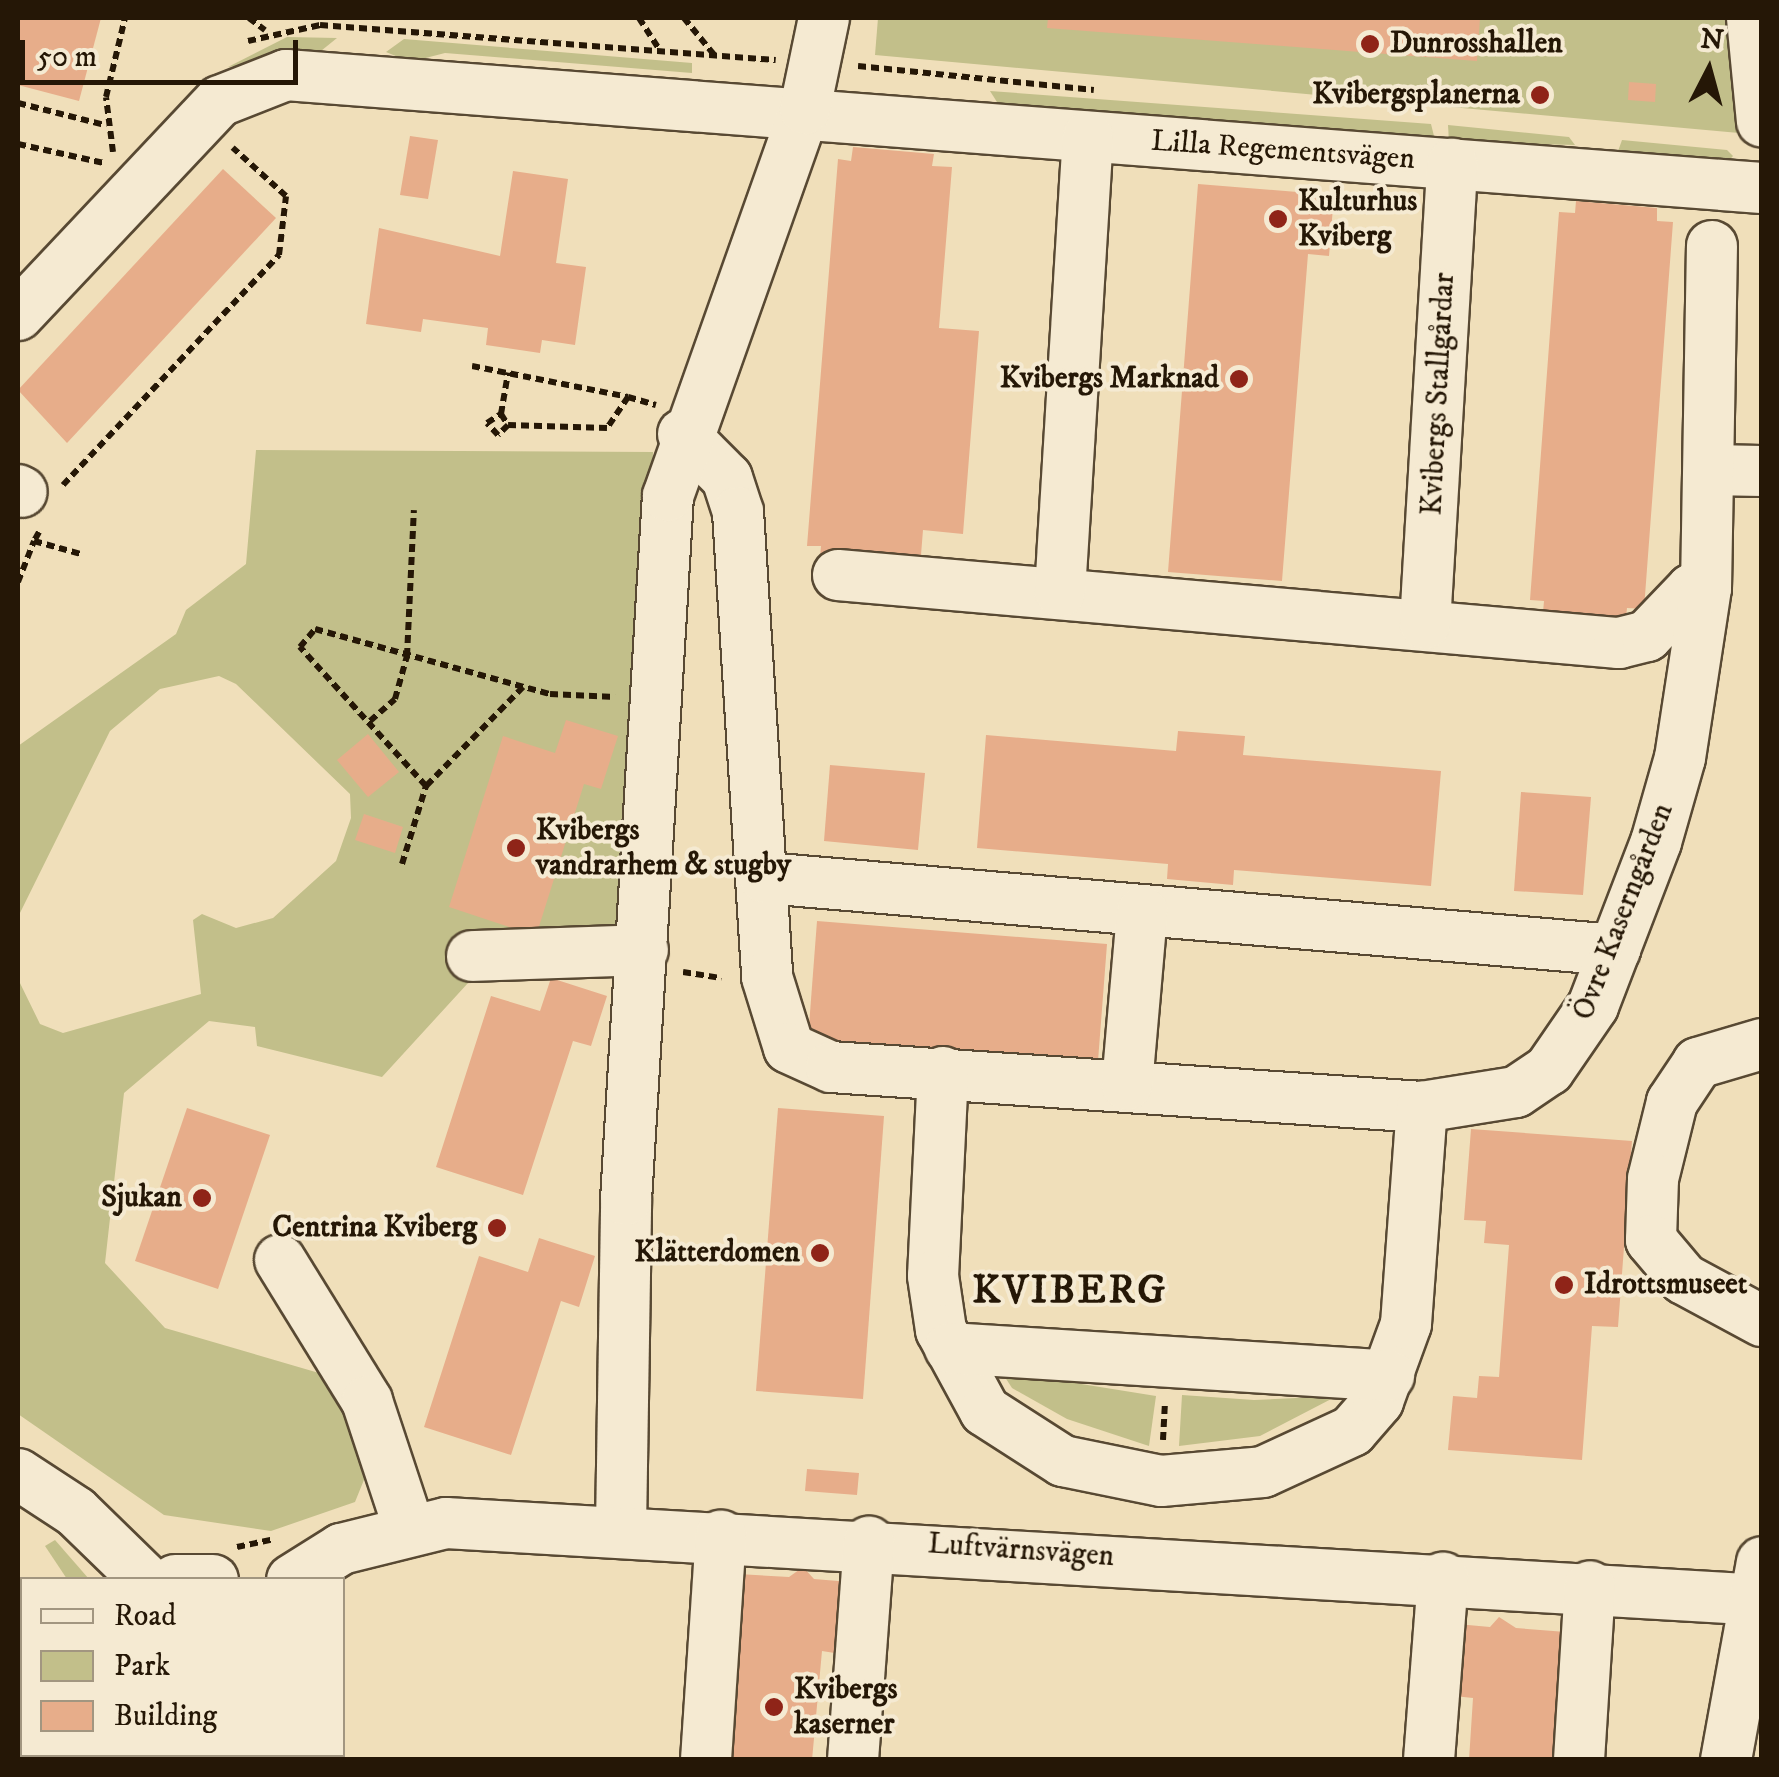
<!DOCTYPE html>
<html>
<head>
<meta charset="utf-8">
<style>
  body { margin:0 }
  #map { position:relative; width:1779px; height:1777px; overflow:hidden; background:#f0dfba; font-family:"IM FELL DW Pica",serif }
  div>[style] { position:absolute }
  [style*='--x'] { left:calc(var(--x)*1px); top:calc(var(--y)*1px); width:calc(var(--w)*1px); rotate:calc(var(--a)*1deg) }
  .green>* { inset:0; background:#c2bf8a }
  .building>* { inset:0; background:#e7ad8a }
  .path>* { height:6px; margin-top:-3px; transform-origin:0; background:repeating-linear-gradient(90deg,#251706 0 8px,transparent 0 13px) }
  .roads { filter:drop-shadow(2px 0 #584933) drop-shadow(-2px 0 #584933) drop-shadow(0 2px #584933) drop-shadow(0 -2px #584933) }
  .minor>* { height:50px; margin:-25px; padding:0 25px; transform-origin:25px; border-radius:25px; background:#f5ead2 }
  .dots>* { width:28px; height:28px; translate:-50% -50%; box-sizing:border-box; border:5px solid #f5ead2; border-radius:50% }
  span { translate:-50% -50%; white-space:nowrap; text-align:center; line-height:1.15; -webkit-text-stroke:8px #f5ead2; paint-order:stroke }
  .poi-label { font-size:30px; color:#251706; font-weight:700 }
  .left { translate:0 -50%; text-align:left }
  .right { translate:-100% -50%; text-align:right }
  .street-label { font-size:30px; color:#251706 }
  .district-label { font-size:40px; color:#251706; font-weight:700; letter-spacing:2.5px }
  .frame { position:absolute; inset:0; border:20px solid #251706; pointer-events:none }
  .legend { position:absolute; left:20px; top:1577px; width:325px; height:180px; box-sizing:border-box; background:#f5ead2; border:2px solid #a29680; margin:0; padding:12px 18px; list-style:none; font-size:30px; color:#251706 }
  .legend li { display:flex; align-items:center; gap:20px; height:50px }
  .legend b { width:50px; border:2px solid #a29680 }
  .north { position:absolute; left:1659px; top:20px; width:100px; height:100px; -webkit-text-stroke:8px #f5ead2; paint-order:stroke; rotate:6deg; font-size:28px; font-weight:700; line-height:40px; text-align:center; color:#251706 }
  .north::after { content:''; display:block; margin:auto; width:35px; height:45px; background:#251706; clip-path:polygon(50% 0,100% 100%,50% 72%,0 100%) }
  .scale { position:absolute; left:20px; top:40px; width:278px; height:45px; box-sizing:border-box; border:5px solid #251706; border-top:0; padding-left:12px; font-size:30px; line-height:35px; white-space:nowrap; color:#251706; -webkit-text-stroke:8px #f5ead2; paint-order:stroke }
</style>
</head>
<body>
<div id="map">
  <div class="green">
    <div style="clip-path:polygon(878px 18px,1761px 18px,1761px 135px,875px 55px)"></div>
    <div style="clip-path:polygon(287px 37px,337px 38px,316px 55px,228px 67px)"></div>
    <div style="clip-path:polygon(404px 39px,692px 63px,692px 73px,445px 53px,410px 62px,386px 52px)"></div>
    <div style="clip-path:polygon(990px 91px,1431px 124px,1434px 136px,1433px 144px,1002px 110px)"></div>
    <div style="clip-path:polygon(1448px 125px,1569px 137px,1575px 145px,1449px 142px)"></div>
    <div style="clip-path:polygon(1622px 140px,1727px 150px,1733px 156px,1724px 166px,1617px 154px)"></div>
    <div style="clip-path:polygon(256px 450px,653px 452px,633px 976px,479px 971px,382px 1077px,257px 1046px,255px 1027px,209px 1021px,124px 1093px,105px 1263px,165px 1328px,336px 1378px,374px 1455px,355px 1502px,271px 1531px,164px 1515px,18px 1414px,18px 979px,40px 1024px,63px 1033px,201px 994px,193px 920px,202px 914px,236px 928px,273px 918px,336px 861px,351px 818px,350px 794px,236px 684px,219px 676px,160px 689px,110px 731px,18px 917px,18px 746px,176px 634px,186px 610px,246px 564px)"></div>
    <div style="clip-path:polygon(1001px 1371px,1156px 1396px,1149px 1446px,1067px 1419px,1012px 1388px)"></div>
    <div style="clip-path:polygon(1182px 1395px,1254px 1400px,1337px 1396px,1260px 1436px,1179px 1446px)"></div>
    <div style="clip-path:polygon(55px 1540px,89px 1579px,67px 1579px,45px 1546px)"></div>
  </div>
  <div class="building">
    <div style="clip-path:polygon(18px 18px,101px 18px,79px 101px,18px 85px)"></div>
    <div style="clip-path:polygon(1048px 18px,1480px 18px,1477px 61px,1047px 28px)"></div>
    <div style="clip-path:polygon(1629px 82px,1656px 84px,1655px 102px,1628px 100px)"></div>
    <div style="clip-path:polygon(410px 136px,438px 140px,428px 199px,400px 195px)"></div>
    <div style="clip-path:polygon(853px 147px,934px 154px,932px 166px,952px 167px,939px 328px,979px 331px,963px 534px,923px 530px,921px 555px,902px 554px,901px 563px,820px 557px,821px 546px,807px 546px,838px 159px,851px 161px)"></div>
    <div style="clip-path:polygon(223px 169px,276px 218px,67px 443px,18px 390px)"></div>
    <div style="clip-path:polygon(513px 171px,568px 179px,556px 263px,586px 267px,575px 345px,542px 340px,540px 353px,486px 345px,488px 328px,423px 319px,421px 332px,366px 324px,379px 228px,500px 256px)"></div>
    <div style="clip-path:polygon(1198px 184px,1334px 195px,1329px 256px,1308px 254px,1282px 581px,1168px 572px)"></div>
    <div style="clip-path:polygon(1576px 201px,1657px 208px,1657px 221px,1673px 222px,1644px 609px,1627px 608px,1626px 618px,1543px 612px,1544px 601px,1530px 600px,1559px 212px,1575px 213px)"></div>
    <div style="clip-path:polygon(566px 720px,618px 736px,601px 789px,584px 784px,536px 936px,449px 907px,503px 736px,555px 753px)"></div>
    <div style="clip-path:polygon(1178px 731px,1245px 736px,1243px 755px,1441px 771px,1431px 886px,1234px 870px,1233px 885px,1167px 879px,1168px 864px,977px 848px,986px 735px,1176px 751px)"></div>
    <div style="clip-path:polygon(368px 734px,399px 772px,368px 797px,337px 760px)"></div>
    <div style="clip-path:polygon(830px 765px,925px 773px,918px 850px,824px 841px)"></div>
    <div style="clip-path:polygon(1521px 792px,1591px 797px,1583px 895px,1514px 891px)"></div>
    <div style="clip-path:polygon(364px 814px,403px 827px,395px 853px,355px 840px)"></div>
    <div style="clip-path:polygon(817px 921px,1107px 944px,1098px 1061px,808px 1039px)"></div>
    <div style="clip-path:polygon(551px 978px,607px 996px,591px 1046px,573px 1041px,523px 1195px,436px 1167px,491px 996px,540px 1011px)"></div>
    <div style="clip-path:polygon(187px 1108px,270px 1135px,218px 1289px,135px 1261px)"></div>
    <div style="clip-path:polygon(778px 1108px,884px 1116px,863px 1399px,756px 1391px)"></div>
    <div style="clip-path:polygon(1471px 1129px,1632px 1141px,1618px 1327px,1592px 1326px,1582px 1460px,1448px 1450px,1453px 1396px,1477px 1398px,1479px 1376px,1499px 1377px,1509px 1245px,1484px 1243px,1486px 1221px,1464px 1220px)"></div>
    <div style="clip-path:polygon(539px 1238px,595px 1256px,579px 1307px,561px 1301px,511px 1455px,424px 1427px,479px 1256px,528px 1272px)"></div>
    <div style="clip-path:polygon(807px 1469px,859px 1473px,857px 1495px,805px 1491px)"></div>
    <div style="clip-path:polygon(803px 1567px,814px 1579px,850px 1582px,841px 1654px,822px 1651px,812px 1760px,727px 1760px,738px 1574px,789px 1577px)"></div>
    <div style="clip-path:polygon(1499px 1617px,1516px 1628px,1566px 1632px,1555px 1760px,1469px 1760px,1473px 1698px,1454px 1696px,1457px 1624px,1490px 1627px)"></div>
  </div>
  <div class="path">
    <div style="--x:249;--y:18;--w:20;--a:37"></div>
    <div style="--x:639;--y:18;--w:40;--a:57.1"></div>
    <div style="--x:684;--y:18;--w:49;--a:50.8"></div>
    <div style="--x:248;--y:41;--w:74;--a:-12.5"></div>
    <div style="--x:320;--y:25;--w:457;--a:4.4"></div>
    <div style="--x:858;--y:66;--w:237;--a:5.8"></div>
    <div style="--x:18;--y:103;--w:90;--a:14.2"></div>
    <div style="--x:18;--y:144;--w:88;--a:12.5"></div>
    <div style="--x:113;--y:152;--w:55;--a:-97.3"></div>
    <div style="--x:106;--y:97;--w:81;--a:-76.5"></div>
    <div style="--x:472;--y:366;--w:159;--a:11.2"></div>
    <div style="--x:628;--y:397;--w:37;--a:124"></div>
    <div style="--x:607;--y:428;--w:99;--a:-178.3"></div>
    <div style="--x:508;--y:425;--w:14;--a:135"></div>
    <div style="--x:498;--y:435;--w:16;--a:-133"></div>
    <div style="--x:487;--y:423;--w:17;--a:-33"></div>
    <div style="--x:501;--y:414;--w:13;--a:58"></div>
    <div style="--x:628;--y:397;--w:29;--a:16"></div>
    <div style="--x:501;--y:414;--w:42;--a:-80.3"></div>
    <div style="--x:63;--y:485;--w:316;--a:-46.8"></div>
    <div style="--x:279;--y:255;--w:59;--a:-83.2"></div>
    <div style="--x:286;--y:196;--w:72;--a:-137.8"></div>
    <div style="--x:39;--y:532;--w:10;--a:119"></div>
    <div style="--x:34;--y:541;--w:49;--a:15.5"></div>
    <div style="--x:18;--y:582;--w:44;--a:-68.7"></div>
    <div style="--x:523;--y:687;--w:139;--a:134.4"></div>
    <div style="--x:426;--y:786;--w:188;--a:-132.2"></div>
    <div style="--x:300;--y:647;--w:23;--a:-50"></div>
    <div style="--x:315;--y:629;--w:244;--a:15.5"></div>
    <div style="--x:550;--y:694;--w:65;--a:2.6"></div>
    <div style="--x:370;--y:721;--w:33;--a:-41"></div>
    <div style="--x:395;--y:699;--w:45;--a:-74.4"></div>
    <div style="--x:407;--y:656;--w:146;--a:-87.3"></div>
    <div style="--x:402;--y:864;--w:82;--a:-72.9"></div>
    <div style="--x:683;--y:972;--w:39;--a:9"></div>
    <div style="--x:1163;--y:1440;--w:38;--a:-87"></div>
    <div style="--x:237;--y:1547;--w:38;--a:-12"></div>
    <div style="--x:18;--y:1746;--w:6;--a:-51"></div>
    <div style="--x:186;--y:1754;--w:10;--a:37"></div>
  </div>
  <div class="roads">
    <div class="minor">
      <div style="--x:1752;--y:18;--w:104;--a:84.5"></div>
      <div style="--x:18;--y:315;--w:294;--a:-46.7"></div>
      <div style="--x:220;--y:101;--w:71;--a:-21.5"></div>
      <div style="--x:286;--y:75;--w:1480;--a:4.38"></div>
      <div style="--x:683;--y:434;--w:62;--a:45"></div>
      <div style="--x:727;--y:478;--w:36;--a:72"></div>
      <div style="--x:738;--y:512;--w:466;--a:86.4"></div>
      <div style="--x:767;--y:977;--w:74;--a:72.8"></div>
      <div style="--x:789;--y:1048;--w:46;--a:24.3"></div>
      <div style="--x:831;--y:1067;--w:592;--a:3.87"></div>
      <div style="--x:1710;--y:470;--w:52;--a:1.1"></div>
      <div style="--x:18;--y:490;--w:4;--a:27"></div>
      <div style="--x:838;--y:575;--w:784;--a:4.98"></div>
      <div style="--x:1619;--y:643;--w:29;--a:-14"></div>
      <div style="--x:1647;--y:636;--w:65;--a:-46.2"></div>
      <div style="--x:1692;--y:589;--w:14;--a:-4"></div>
      <div style="--x:1060;--y:592;--w:456;--a:-86.5"></div>
      <div style="--x:1425;--y:624;--w:461;--a:-86.6"></div>
      <div style="--x:765;--y:878;--w:853;--a:4.84"></div>
      <div style="--x:472;--y:956;--w:171;--a:-2"></div>
      <div style="--x:1762;--y:1044;--w:67;--a:163.5"></div>
      <div style="--x:1698;--y:1063;--w:47;--a:123.7"></div>
      <div style="--x:1672;--y:1102;--w:79;--a:103.9"></div>
      <div style="--x:1653;--y:1179;--w:61;--a:91.9"></div>
      <div style="--x:1651;--y:1240;--w:51;--a:49.8"></div>
      <div style="--x:1684;--y:1279;--w:89;--a:28.3"></div>
      <div style="--x:943;--y:1072;--w:204;--a:92.8"></div>
      <div style="--x:933;--y:1276;--w:55;--a:81.6"></div>
      <div style="--x:941;--y:1330;--w:92;--a:61.5"></div>
      <div style="--x:985;--y:1411;--w:93;--a:32.7"></div>
      <div style="--x:1063;--y:1461;--w:100;--a:11.5"></div>
      <div style="--x:1161;--y:1481;--w:102;--a:-5"></div>
      <div style="--x:1263;--y:1472;--w:98;--a:-24.7"></div>
      <div style="--x:1352;--y:1431;--w:40;--a:-49"></div>
      <div style="--x:1378;--y:1401;--w:82;--a:-70"></div>
      <div style="--x:1406;--y:1324;--w:218;--a:-85.8"></div>
      <div style="--x:1422;--y:1107;--w:95;--a:-9.1"></div>
      <div style="--x:1516;--y:1092;--w:40;--a:-34"></div>
      <div style="--x:1549;--y:1070;--w:78;--a:-55.5"></div>
      <div style="--x:1593;--y:1006;--w:176;--a:-69"></div>
      <div style="--x:1656;--y:842;--w:87;--a:-74.1"></div>
      <div style="--x:1680;--y:758;--w:172;--a:-81.3"></div>
      <div style="--x:1706;--y:588;--w:342;--a:-89"></div>
      <div style="--x:1127;--y:1085;--w:174;--a:-85"></div>
      <div style="--x:280;--y:1260;--w:166;--a:58.3"></div>
      <div style="--x:367;--y:1401;--w:131;--a:71.7"></div>
      <div style="--x:950;--y:1348;--w:440;--a:3.6"></div>
      <div style="--x:18;--y:1474;--w:69;--a:33.2"></div>
      <div style="--x:76;--y:1512;--w:98;--a:44.2"></div>
      <div style="--x:621;--y:1529;--w:329;--a:-89.1"></div>
      <div style="--x:626;--y:1200;--w:705;--a:-86.59"></div>
      <div style="--x:668;--y:496;--w:411;--a:-70.5"></div>
      <div style="--x:805;--y:109;--w:93;--a:-78.2"></div>
      <div style="--x:175;--y:1580;--w:38;--a:0"></div>
      <div style="--x:292;--y:1580;--w:58;--a:-32.3"></div>
      <div style="--x:341;--y:1549;--w:108;--a:-13.9"></div>
      <div style="--x:446;--y:1523;--w:1318;--a:3.35"></div>
      <div style="--x:18;--y:1653;--w:4;--a:14"></div>
      <div style="--x:109;--y:1754;--w:7;--a:56"></div>
      <div style="--x:273;--y:1754;--w:7;--a:63"></div>
      <div style="--x:706;--y:1760;--w:225;--a:-86.2"></div>
      <div style="--x:853;--y:1760;--w:219;--a:-85.8"></div>
      <div style="--x:1429;--y:1760;--w:183;--a:-85.6"></div>
      <div style="--x:1579;--y:1760;--w:174;--a:-86.4"></div>
      <div style="--x:1726;--y:1760;--w:201;--a:-79.7"></div>
    </div>
  </div>
  <div class="dots">
    <div style="left:1370px;top:44px;background:#8f2418"></div>
    <div style="left:1540px;top:95px;background:#8f2418"></div>
    <div style="left:1278px;top:219px;background:#8f2418"></div>
    <div style="left:1239px;top:379px;background:#8f2418"></div>
    <div style="left:516px;top:848px;background:#8f2418"></div>
    <div style="left:202px;top:1198px;background:#8f2418"></div>
    <div style="left:497px;top:1228px;background:#8f2418"></div>
    <div style="left:820px;top:1253px;background:#8f2418"></div>
    <div style="left:1564px;top:1285px;background:#8f2418"></div>
    <div style="left:774px;top:1707px;background:#8f2418"></div>
  </div>
  <div class="poi-label">
    <span class="left" style="left:1390px;top:44px">Dunrosshallen</span>
    <span class="right" style="left:1520px;top:95px">Kvibergsplanerna</span>
    <span class="left" style="left:1298px;top:219px">Kulturhus<br>Kviberg</span>
    <span class="right" style="left:1219px;top:379px">Kvibergs Marknad</span>
    <span class="left" style="left:536px;top:848px">Kvibergs<br>vandrarhem &amp; stugby</span>
    <span class="right" style="left:182px;top:1198px">Sjukan</span>
    <span class="right" style="left:477px;top:1228px">Centrina Kviberg</span>
    <span class="right" style="left:800px;top:1253px">Klätterdomen</span>
    <span class="left" style="left:1584px;top:1285px">Idrottsmuseet</span>
    <span class="left" style="left:794px;top:1707px">Kvibergs<br>kaserner</span>
  </div>
  <div class="street-label">
    <span style="left:1283px;top:151px;rotate:4deg">Lilla Regementsvägen</span>
    <span style="left:1439px;top:394px;rotate:-87deg">Kvibergs Stallgårdar</span>
    <span style="left:1624px;top:912px;rotate:-69deg">Övre Kaserngården</span>
    <span style="left:1021px;top:1551px;rotate:4deg">Luftvärnsvägen</span>
  </div>
  <div class="district-label">
    <span style="left:1070px;top:1291px">KVIBERG</span>
  </div>
  <div class="frame"></div>
  <ul class="legend">
  <li><b style="height:12px;background:#f5ead2"></b>Road</li>
  <li><b style="height:28px;background:#c2bf8a"></b>Park</li>
  <li><b style="height:28px;background:#e7ad8a"></b>Building</li>
  </ul>
  <div class="north">N</div>
  <div class="scale">50 m</div>
</div>
</body>
</html>
